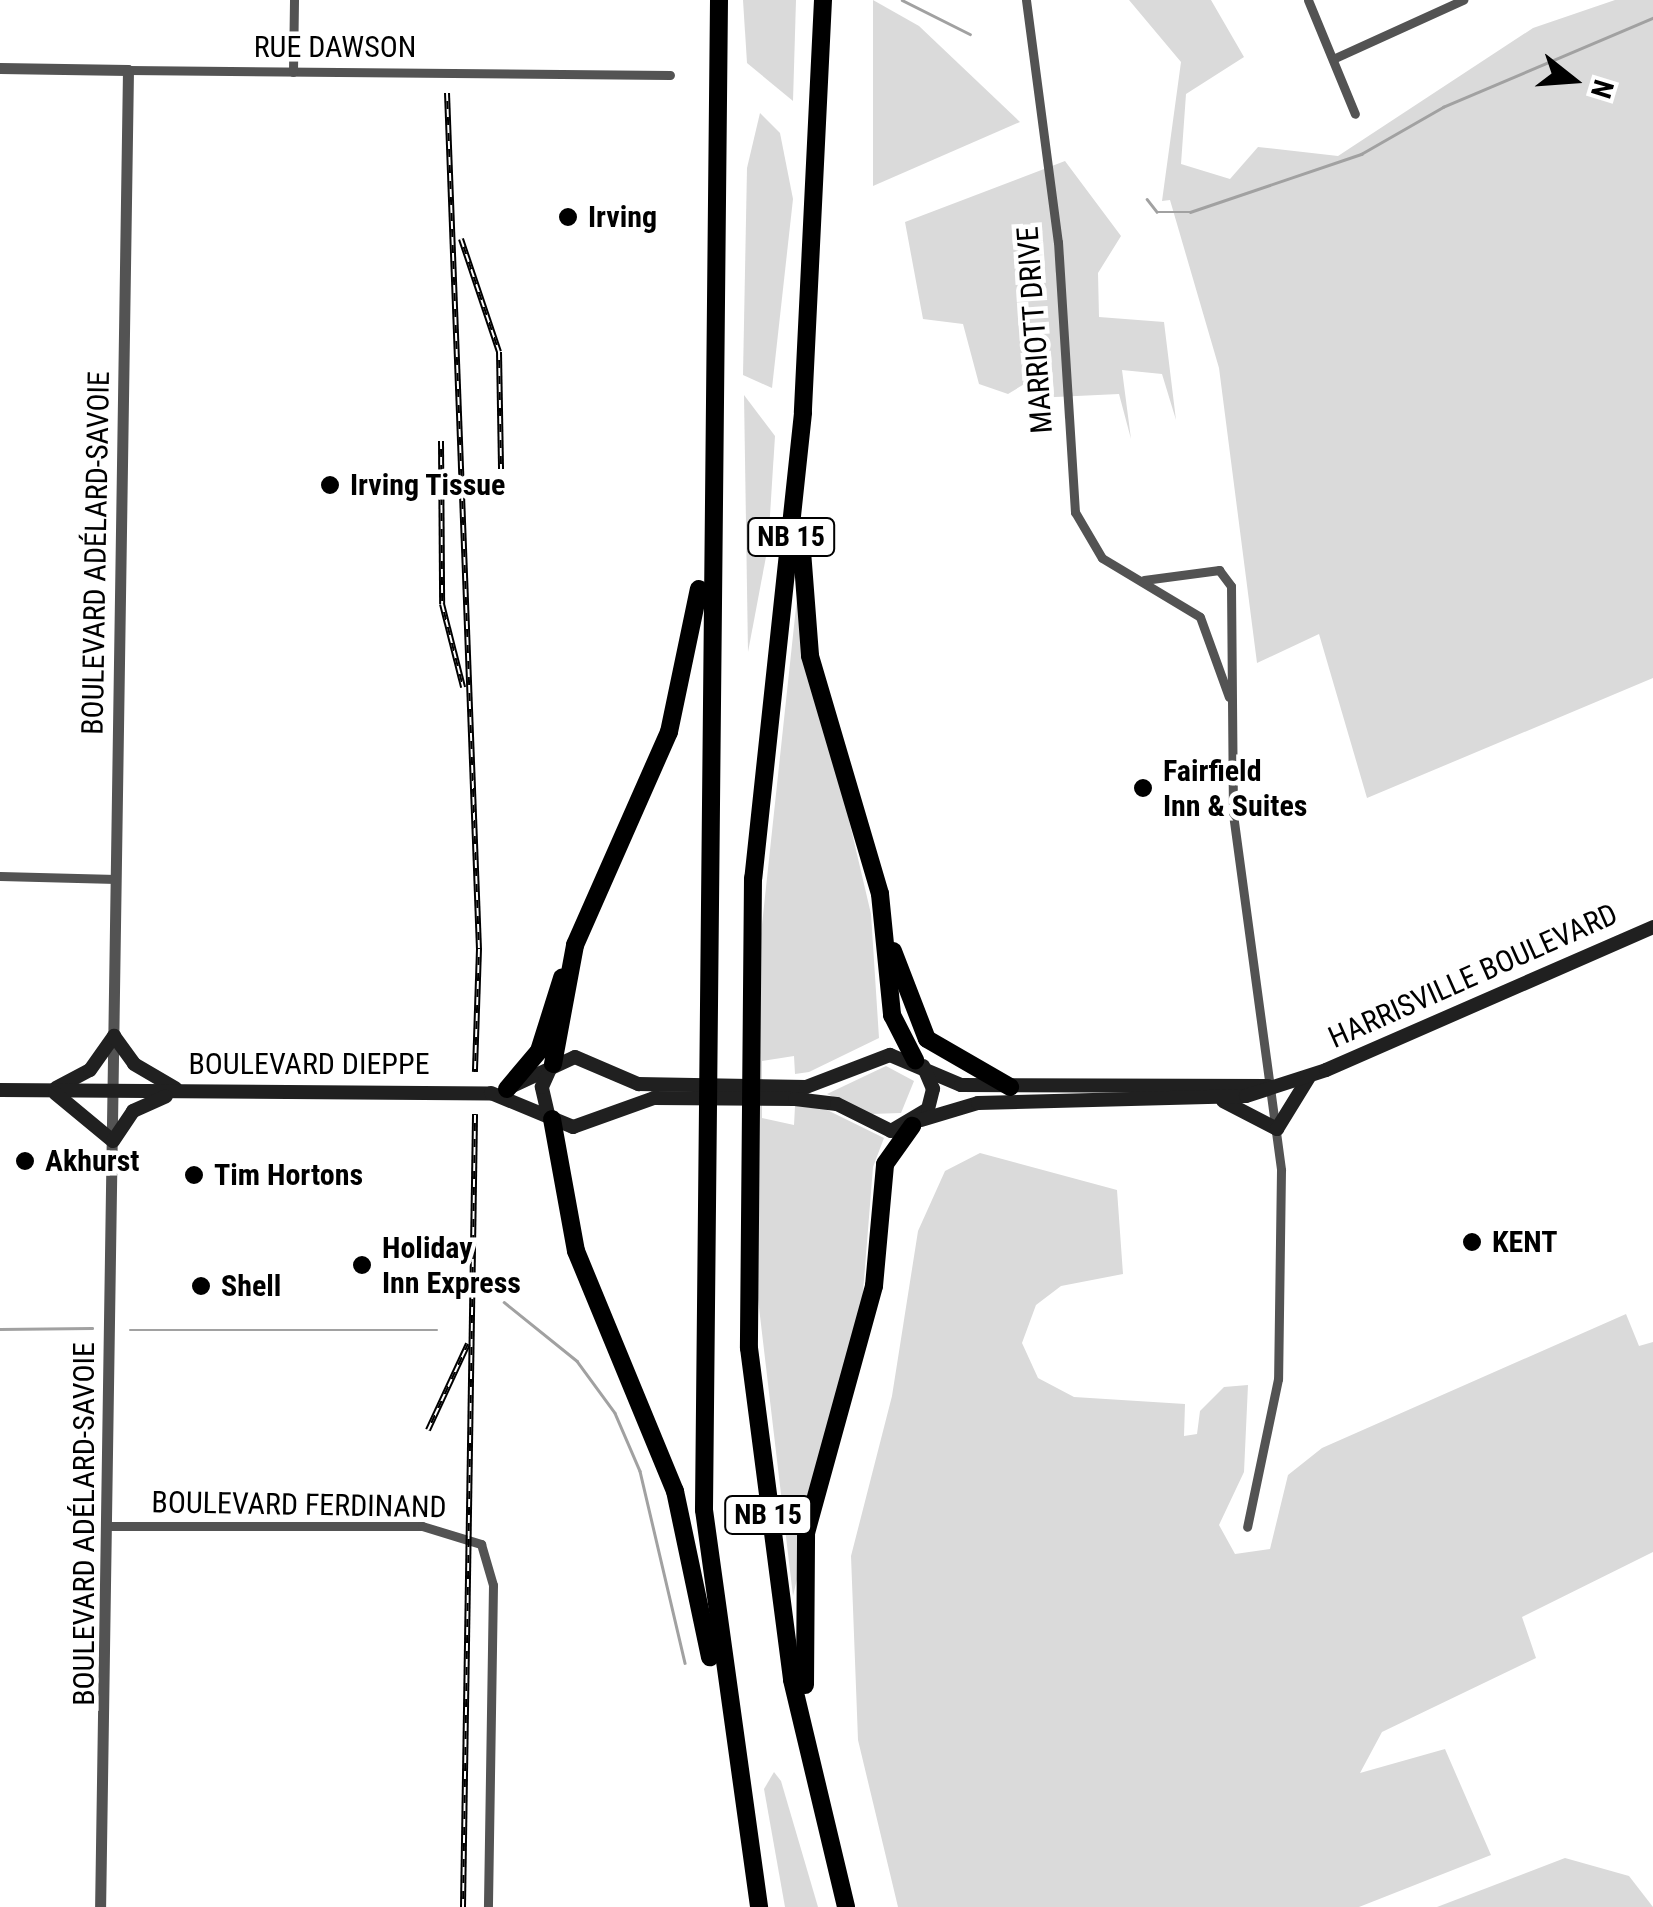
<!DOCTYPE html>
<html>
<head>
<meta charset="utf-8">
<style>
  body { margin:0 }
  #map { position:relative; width:1653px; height:1907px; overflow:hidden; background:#fff; font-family:"Roboto Condensed",sans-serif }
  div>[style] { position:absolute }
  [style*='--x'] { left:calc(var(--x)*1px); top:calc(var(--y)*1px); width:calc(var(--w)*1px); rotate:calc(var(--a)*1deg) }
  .green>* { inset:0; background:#dadada }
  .stream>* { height:2.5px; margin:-1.25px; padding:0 1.25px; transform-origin:1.25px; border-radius:1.25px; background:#a1a1a1 }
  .minor>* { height:9px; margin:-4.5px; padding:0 4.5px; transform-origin:4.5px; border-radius:4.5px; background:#535353 }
  .tertiary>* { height:11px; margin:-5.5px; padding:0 5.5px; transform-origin:5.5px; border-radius:5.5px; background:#535353 }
  .secondary>* { height:14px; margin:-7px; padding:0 7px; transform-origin:7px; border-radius:7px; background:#202020 }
  .motorway>* { height:18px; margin:-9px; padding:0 9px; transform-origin:9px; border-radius:9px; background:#000 }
  .rail>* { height:6px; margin-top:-3px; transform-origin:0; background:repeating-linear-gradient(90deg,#fff 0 8px,#000 0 16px); box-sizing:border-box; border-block:2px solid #000 }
  .dots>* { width:28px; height:28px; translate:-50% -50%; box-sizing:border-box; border:5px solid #fff; border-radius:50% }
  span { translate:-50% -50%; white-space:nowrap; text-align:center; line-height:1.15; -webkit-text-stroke:9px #fff; paint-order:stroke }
  .shield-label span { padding:2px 8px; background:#fff; border:2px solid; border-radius:8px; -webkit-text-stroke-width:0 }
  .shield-label { font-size:28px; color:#000; font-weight:700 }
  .street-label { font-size:30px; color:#000 }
  .poi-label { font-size:30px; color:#000; font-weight:700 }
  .left { translate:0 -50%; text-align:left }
  .north { position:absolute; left:1523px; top:30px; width:100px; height:100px; -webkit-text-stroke:8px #fff; paint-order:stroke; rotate:107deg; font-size:28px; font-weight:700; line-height:40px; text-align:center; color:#000 }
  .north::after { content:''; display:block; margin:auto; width:35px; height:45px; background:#000; clip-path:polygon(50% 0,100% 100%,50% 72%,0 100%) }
</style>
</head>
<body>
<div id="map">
  <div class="green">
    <div style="clip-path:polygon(743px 0,796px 0,793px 101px,747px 63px)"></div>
    <div style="clip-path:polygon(873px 0,919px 26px,1020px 122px,873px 186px)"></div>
    <div style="clip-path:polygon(1129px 0,1211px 0,1244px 57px,1186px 94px,1181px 164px,1230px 179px,1258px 147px,1338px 156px,1533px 28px,1615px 0,1653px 0,1653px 678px,1367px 798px,1319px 634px,1257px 663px,1219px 368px,1170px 200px,1162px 201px,1181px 62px)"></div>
    <div style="clip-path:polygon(760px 113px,780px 133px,793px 199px,772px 388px,743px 375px,747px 168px)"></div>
    <div style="clip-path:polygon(1065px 161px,1121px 236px,1098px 273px,1099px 317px,1164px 322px,1176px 420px,1162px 374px,1122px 370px,1131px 439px,1119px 394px,1034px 398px,1026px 383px,1008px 394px,979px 384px,963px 324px,923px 319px,905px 222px)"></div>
    <div style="clip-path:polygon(744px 395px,775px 436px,768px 546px,748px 652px)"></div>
    <div style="clip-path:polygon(797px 598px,871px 914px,879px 1038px,809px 1072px,795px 1074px,794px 1056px,762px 1061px,762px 1118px,794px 1125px,795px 1106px,821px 1107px,884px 1138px,873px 1167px,862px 1305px,793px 1596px,758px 1299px,761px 934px)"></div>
    <div style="clip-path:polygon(886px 1066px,914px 1081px,901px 1113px,870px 1114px,827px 1094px)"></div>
    <div style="clip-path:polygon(980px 1153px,1117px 1190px,1123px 1274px,1061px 1286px,1036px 1305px,1022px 1343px,1038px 1378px,1074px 1397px,1185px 1404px,1184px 1436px,1197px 1434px,1200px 1411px,1224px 1387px,1248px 1385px,1244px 1472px,1219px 1525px,1235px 1554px,1270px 1549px,1288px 1475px,1322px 1448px,1626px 1314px,1639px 1346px,1653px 1342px,1653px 1552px,1522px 1617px,1536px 1658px,1382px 1732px,1360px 1773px,1445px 1749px,1491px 1855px,1359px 1907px,898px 1907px,858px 1740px,851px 1556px,892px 1396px,918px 1231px,945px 1171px)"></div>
    <div style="clip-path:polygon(774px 1772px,781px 1781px,818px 1907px,785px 1907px,764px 1789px)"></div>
    <div style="clip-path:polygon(1565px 1858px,1629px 1876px,1653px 1907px,1437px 1907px)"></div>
  </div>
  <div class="stream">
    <div style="--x:902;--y:0;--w:76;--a:26.6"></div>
    <div style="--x:1147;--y:199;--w:16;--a:52"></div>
    <div style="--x:1157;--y:212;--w:33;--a:0"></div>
    <div style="--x:1190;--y:212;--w:181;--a:-18.7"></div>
    <div style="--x:1361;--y:154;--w:95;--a:-29.8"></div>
    <div style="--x:1443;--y:107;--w:228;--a:-23"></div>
    <div style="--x:504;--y:1302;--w:94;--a:38.9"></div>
    <div style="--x:577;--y:1361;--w:64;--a:53.8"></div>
    <div style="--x:615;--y:1413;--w:63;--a:66.7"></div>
    <div style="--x:640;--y:1471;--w:197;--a:76.8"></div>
    <div style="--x:0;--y:1329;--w:92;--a:-0.6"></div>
    <div style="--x:130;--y:1330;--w:307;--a:0"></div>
  </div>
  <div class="minor">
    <div style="--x:1026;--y:0;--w:244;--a:82.5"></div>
    <div style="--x:1058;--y:242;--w:271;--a:86.4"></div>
    <div style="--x:1075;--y:512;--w:53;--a:59.6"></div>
    <div style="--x:1102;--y:558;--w:114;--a:31"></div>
    <div style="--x:1200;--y:617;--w:85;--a:70.1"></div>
    <div style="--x:1308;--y:0;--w:123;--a:67.6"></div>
    <div style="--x:1335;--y:58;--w:141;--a:-24.4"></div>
    <div style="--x:128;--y:70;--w:542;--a:0.53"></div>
    <div style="--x:293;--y:72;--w:72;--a:-89.2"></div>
    <div style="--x:1144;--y:580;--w:76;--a:-7.6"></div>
    <div style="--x:1219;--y:570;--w:20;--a:53"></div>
    <div style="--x:1231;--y:586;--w:228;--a:89.5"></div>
    <div style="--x:1233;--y:814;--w:359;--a:82.3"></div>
    <div style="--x:1281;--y:1170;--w:209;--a:90.8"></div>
    <div style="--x:1278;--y:1379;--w:151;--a:101.8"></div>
    <div style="--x:0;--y:876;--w:116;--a:1.5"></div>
    <div style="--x:108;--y:1526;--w:314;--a:0"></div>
    <div style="--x:422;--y:1526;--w:62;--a:17"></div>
    <div style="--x:481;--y:1544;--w:43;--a:73.7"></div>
    <div style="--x:493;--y:1585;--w:322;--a:90.9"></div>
  </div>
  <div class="tertiary">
    <div style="--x:0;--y:68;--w:128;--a:0.9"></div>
    <div style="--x:128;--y:70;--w:1837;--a:90.87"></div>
  </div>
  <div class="secondary">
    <div style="--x:56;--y:1088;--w:38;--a:-28"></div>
    <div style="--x:90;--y:1070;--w:42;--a:-54.8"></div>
    <div style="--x:114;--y:1036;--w:34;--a:54"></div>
    <div style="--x:134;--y:1064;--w:48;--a:30.3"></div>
    <div style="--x:506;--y:1089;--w:76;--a:-24.9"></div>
    <div style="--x:575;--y:1057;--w:69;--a:23.2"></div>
    <div style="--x:638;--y:1084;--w:168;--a:1"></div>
    <div style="--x:806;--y:1087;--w:90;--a:-20.9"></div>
    <div style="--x:890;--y:1055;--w:77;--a:22.9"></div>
    <div style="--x:961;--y:1085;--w:307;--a:0.2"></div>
    <div style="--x:0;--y:1090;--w:491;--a:0.4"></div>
    <div style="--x:491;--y:1093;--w:89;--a:22.5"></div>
    <div style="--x:573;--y:1127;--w:86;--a:-19.7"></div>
    <div style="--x:654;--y:1098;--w:141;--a:0.4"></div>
    <div style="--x:795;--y:1099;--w:42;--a:6.8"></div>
    <div style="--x:837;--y:1104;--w:60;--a:26.6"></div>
    <div style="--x:891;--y:1131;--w:43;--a:-30.7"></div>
    <div style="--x:928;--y:1109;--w:21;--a:-76"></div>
    <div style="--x:933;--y:1089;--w:25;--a:-113"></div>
    <div style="--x:55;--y:1093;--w:75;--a:39.6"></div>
    <div style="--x:113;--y:1141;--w:36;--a:-56"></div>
    <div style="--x:133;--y:1111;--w:36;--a:-24"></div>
    <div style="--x:1223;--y:1101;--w:61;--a:27.4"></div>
    <div style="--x:1277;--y:1129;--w:61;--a:-58.4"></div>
    <div style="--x:548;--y:1114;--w:28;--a:-103"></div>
    <div style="--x:542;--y:1087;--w:20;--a:-66"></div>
    <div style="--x:921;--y:1120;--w:59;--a:-16.6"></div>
    <div style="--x:978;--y:1103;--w:268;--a:-1.5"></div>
    <div style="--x:1246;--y:1096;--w:84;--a:-18"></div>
    <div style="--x:1326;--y:1070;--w:357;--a:-23.6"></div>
  </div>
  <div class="motorway">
    <div style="--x:719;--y:0;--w:1510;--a:90.57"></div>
    <div style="--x:704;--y:1510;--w:401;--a:82.1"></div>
    <div style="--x:823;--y:0;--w:413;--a:92.8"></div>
    <div style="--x:803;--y:413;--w:468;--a:96.1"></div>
    <div style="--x:753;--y:878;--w:470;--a:90.5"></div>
    <div style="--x:749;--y:1348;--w:335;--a:82.6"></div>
    <div style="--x:792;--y:1680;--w:233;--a:76.6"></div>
    <div style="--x:801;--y:538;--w:118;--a:85.6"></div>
    <div style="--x:810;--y:656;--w:248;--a:73.6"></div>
    <div style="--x:880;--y:894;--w:122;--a:84.3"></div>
    <div style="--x:892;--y:1015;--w:51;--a:62.9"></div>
    <div style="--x:893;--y:951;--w:94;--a:68.9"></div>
    <div style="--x:927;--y:1039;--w:96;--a:30"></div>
    <div style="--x:553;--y:1064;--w:121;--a:-79.5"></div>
    <div style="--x:575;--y:945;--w:233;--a:-66.2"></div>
    <div style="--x:669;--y:732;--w:146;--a:-78.2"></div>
    <div style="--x:507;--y:1089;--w:50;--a:-49.9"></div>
    <div style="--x:539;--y:1051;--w:77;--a:-72.5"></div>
    <div style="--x:552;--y:1119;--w:134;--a:79.7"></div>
    <div style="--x:576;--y:1251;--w:260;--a:67.6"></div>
    <div style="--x:675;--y:1491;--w:170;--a:78.1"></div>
    <div style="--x:805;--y:1685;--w:152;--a:-89.6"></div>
    <div style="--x:806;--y:1533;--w:256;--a:-74.6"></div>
    <div style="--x:874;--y:1286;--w:122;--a:-84.8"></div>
    <div style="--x:885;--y:1164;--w:47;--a:-54.6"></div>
  </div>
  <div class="rail">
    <div style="--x:447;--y:93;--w:857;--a:87.86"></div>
    <div style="--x:479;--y:949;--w:123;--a:91.9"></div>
    <div style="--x:461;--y:239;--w:119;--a:71.4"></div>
    <div style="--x:499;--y:352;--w:117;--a:89"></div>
    <div style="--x:441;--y:441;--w:163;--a:89.6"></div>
    <div style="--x:442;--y:604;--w:86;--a:75.8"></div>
    <div style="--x:428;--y:1430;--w:95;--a:-65.1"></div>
    <div style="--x:463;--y:1907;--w:793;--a:-89.13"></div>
  </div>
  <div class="dots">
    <div style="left:568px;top:217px;background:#000"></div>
    <div style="left:330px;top:485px;background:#000"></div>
    <div style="left:1143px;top:788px;background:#000"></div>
    <div style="left:25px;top:1161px;background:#000"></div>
    <div style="left:194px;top:1175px;background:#000"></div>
    <div style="left:1472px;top:1242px;background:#000"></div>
    <div style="left:362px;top:1265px;background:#000"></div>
    <div style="left:201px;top:1286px;background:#000"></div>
  </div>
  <div class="shield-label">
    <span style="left:791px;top:537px">NB 15</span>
    <span style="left:768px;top:1515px">NB 15</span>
  </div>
  <div class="street-label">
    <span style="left:335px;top:47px">RUE DAWSON</span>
    <span style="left:1035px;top:330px;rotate:-94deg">MARRIOTT DRIVE</span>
    <span style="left:96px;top:553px;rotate:-89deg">BOULEVARD ADÉLARD-SAVOIE</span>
    <span style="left:1473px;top:976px;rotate:-24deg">HARRISVILLE BOULEVARD</span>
    <span style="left:309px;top:1064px">BOULEVARD DIEPPE</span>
    <span style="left:299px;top:1505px;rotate:1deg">BOULEVARD FERDINAND</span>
    <span style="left:84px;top:1524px;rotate:-90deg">BOULEVARD ADÉLARD-SAVOIE</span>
  </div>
  <div class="poi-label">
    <span class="left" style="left:588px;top:217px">Irving</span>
    <span class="left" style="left:350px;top:485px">Irving Tissue</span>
    <span class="left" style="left:1163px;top:788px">Fairfield<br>Inn &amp; Suites</span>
    <span class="left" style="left:45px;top:1161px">Akhurst</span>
    <span class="left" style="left:214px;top:1175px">Tim Hortons</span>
    <span class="left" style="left:1492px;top:1242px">KENT</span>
    <span class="left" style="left:382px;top:1265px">Holiday<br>Inn Express</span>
    <span class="left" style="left:221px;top:1286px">Shell</span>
  </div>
  <div class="north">N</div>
</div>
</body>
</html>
